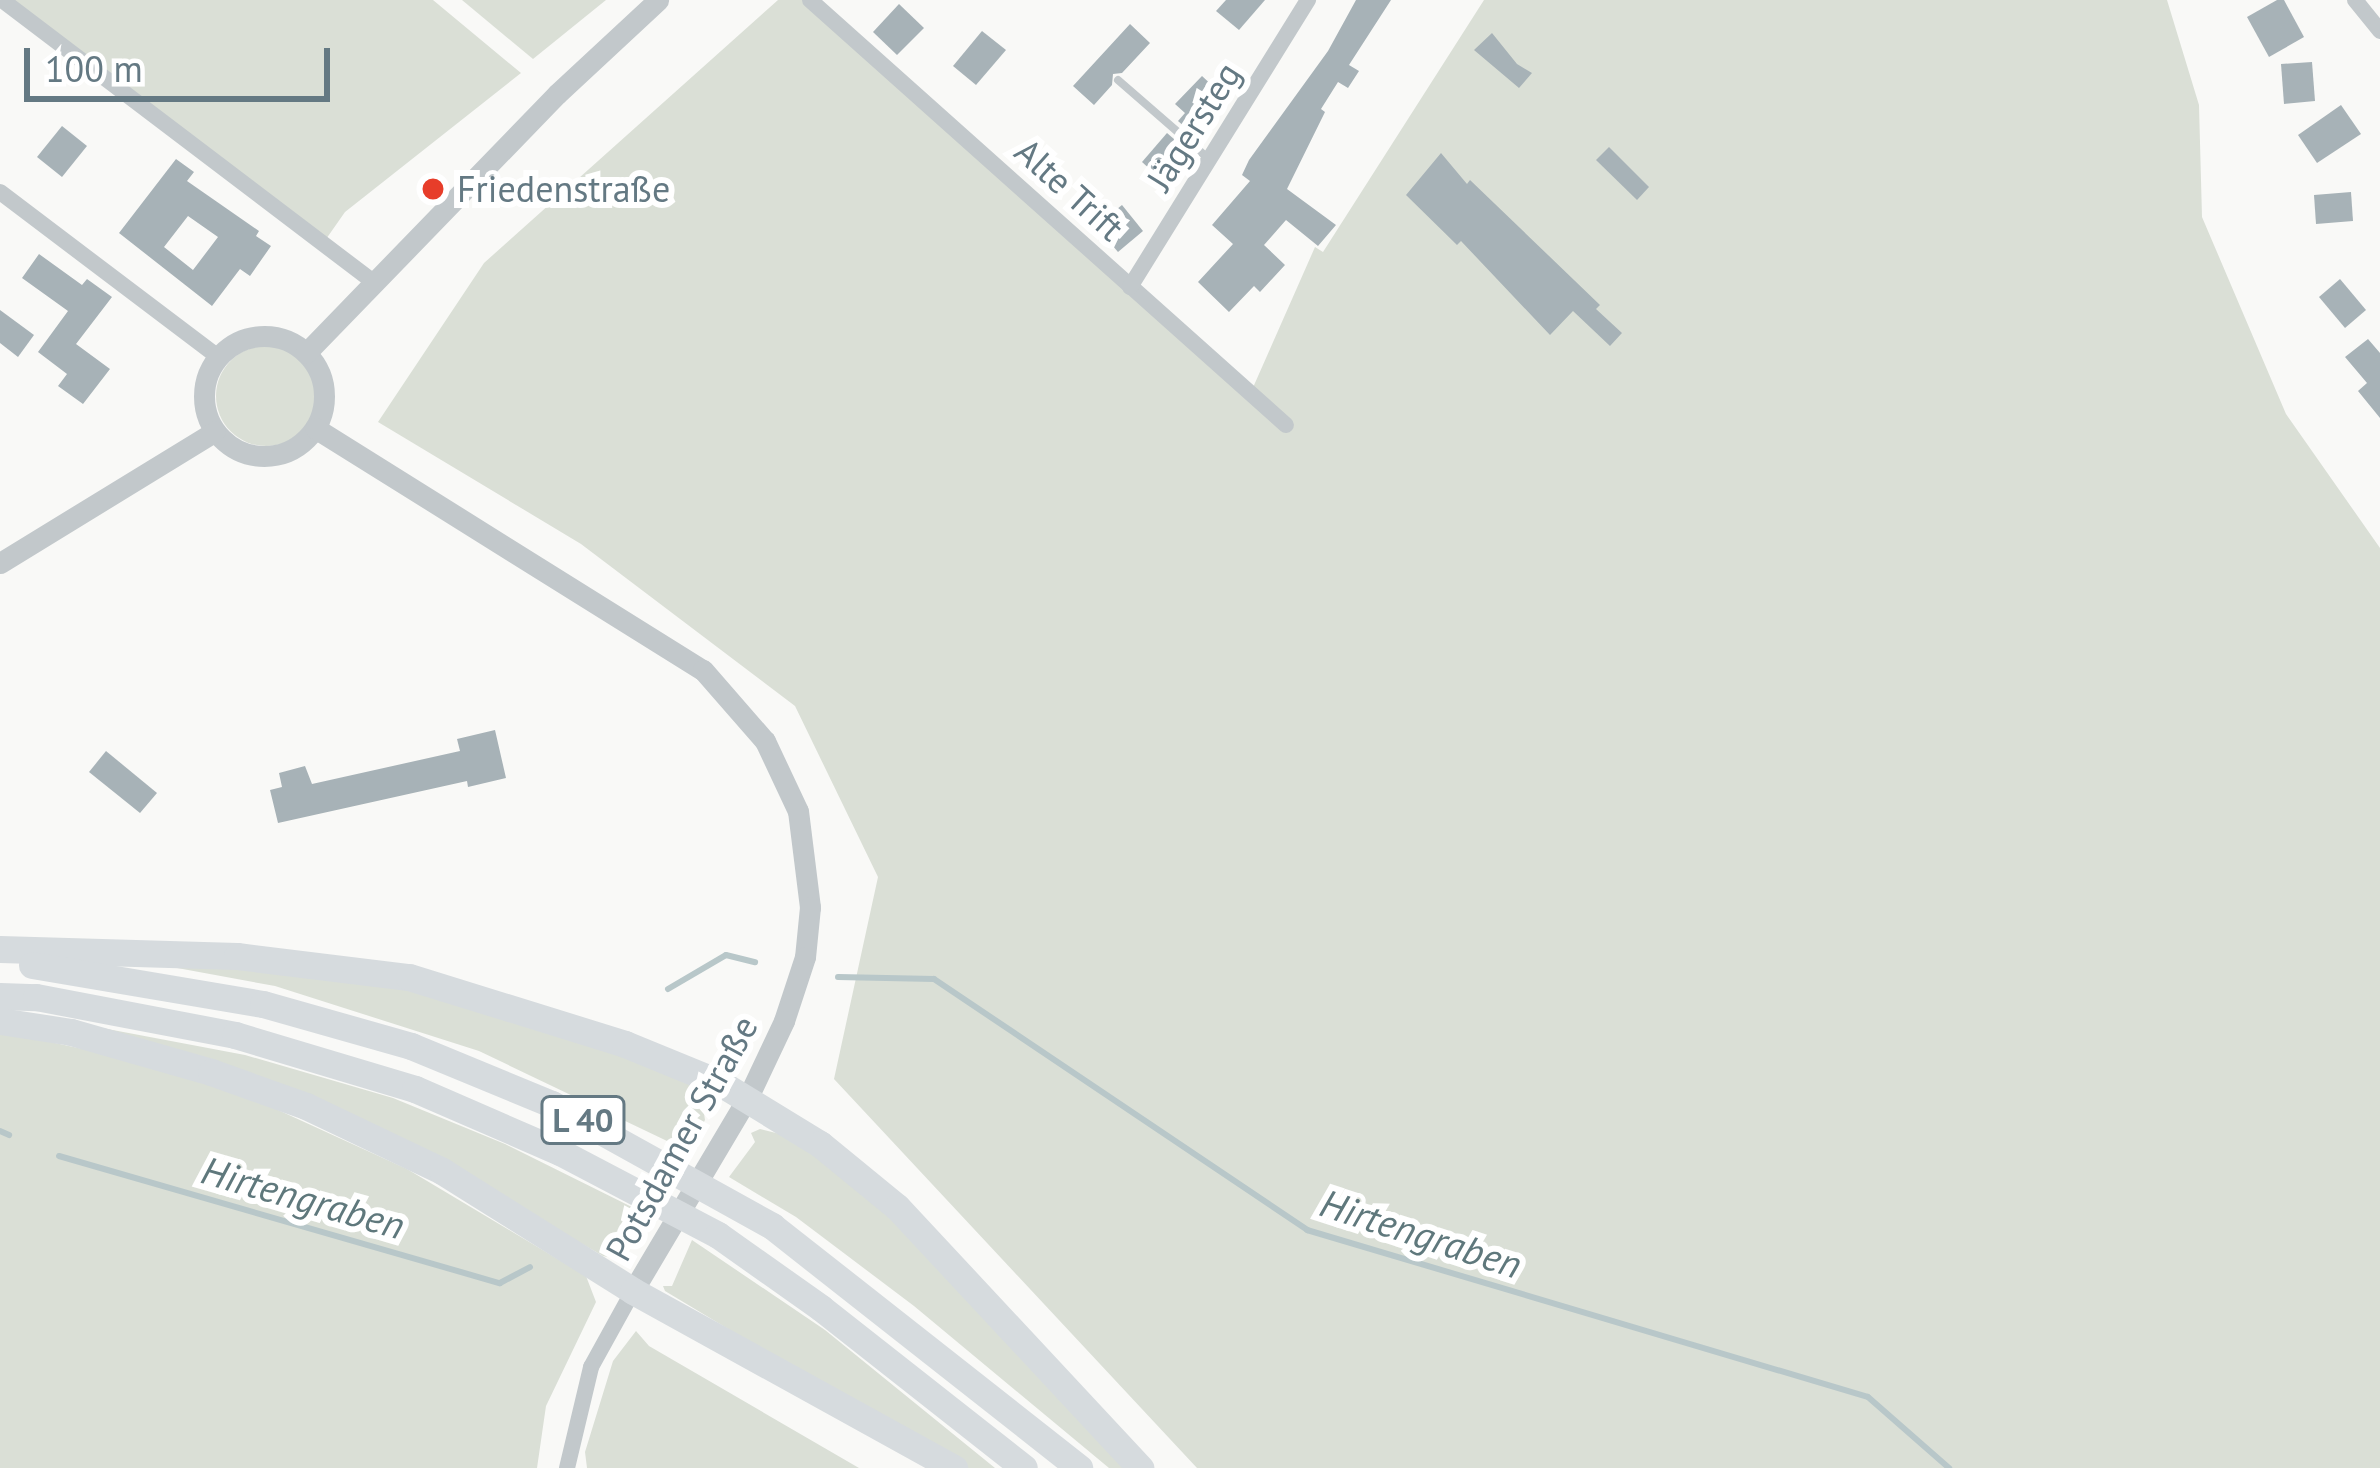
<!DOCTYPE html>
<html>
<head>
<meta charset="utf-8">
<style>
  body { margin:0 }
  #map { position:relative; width:2380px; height:1468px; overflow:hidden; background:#f9f9f7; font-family:"PT Sans",sans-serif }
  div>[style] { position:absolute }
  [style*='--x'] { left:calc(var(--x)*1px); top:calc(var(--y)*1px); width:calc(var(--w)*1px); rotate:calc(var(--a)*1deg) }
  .green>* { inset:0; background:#dadfd6 }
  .round { border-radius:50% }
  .stream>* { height:6px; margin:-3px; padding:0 3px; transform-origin:3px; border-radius:3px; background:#b8c7c9 }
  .building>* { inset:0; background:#a7b2b7 }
  .service>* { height:8px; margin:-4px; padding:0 4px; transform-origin:4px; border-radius:4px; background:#c2c8cb }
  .minor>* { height:16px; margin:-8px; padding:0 8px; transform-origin:8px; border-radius:8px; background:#c2c8cb }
  .tertiary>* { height:21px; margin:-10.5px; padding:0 10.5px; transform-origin:10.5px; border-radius:10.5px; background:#c2c8cb }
  .tertiary>.ring { margin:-10.5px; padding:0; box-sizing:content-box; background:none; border:21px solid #c2c8cb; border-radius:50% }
  .trunk>* { height:27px; margin:-13.5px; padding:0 13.5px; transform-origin:13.5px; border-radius:13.5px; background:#d6dbde }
  .dots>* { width:33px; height:33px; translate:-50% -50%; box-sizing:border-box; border:6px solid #fff; border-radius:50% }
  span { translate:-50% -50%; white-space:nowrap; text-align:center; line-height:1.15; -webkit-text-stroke:12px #fff; paint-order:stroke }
  .shield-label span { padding:3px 9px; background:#fff; border:3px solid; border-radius:9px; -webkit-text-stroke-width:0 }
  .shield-label { font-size:33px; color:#647983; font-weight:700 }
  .street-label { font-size:36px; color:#647983 }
  .poi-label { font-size:36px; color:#647983 }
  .left { translate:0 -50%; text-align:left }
  .water-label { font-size:39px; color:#5f787c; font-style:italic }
  .scale { position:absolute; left:24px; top:48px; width:306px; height:54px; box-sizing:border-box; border:6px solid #647983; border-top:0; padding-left:15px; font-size:36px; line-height:42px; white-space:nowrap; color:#647983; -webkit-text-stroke:9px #fff; paint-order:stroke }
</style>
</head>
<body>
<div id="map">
  <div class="green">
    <div style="clip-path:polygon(2px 0,433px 0,521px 73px,345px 212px,324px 242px)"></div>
    <div style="clip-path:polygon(462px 0,606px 0,533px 59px)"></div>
    <div style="clip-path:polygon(778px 0,802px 0,1251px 392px,1315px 247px,1323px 252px,1484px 0,2167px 0,2199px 105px,2202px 217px,2286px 414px,2380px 548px,2380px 1468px,1197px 1468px,834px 1079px,878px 877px,795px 706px,581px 544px,378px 422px,484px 263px)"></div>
    <div class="round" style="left:216px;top:346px;width:100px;height:100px"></div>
    <div style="clip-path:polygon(150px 963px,342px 974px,567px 1031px,706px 1092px,702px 1100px,705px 1120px,688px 1151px,479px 1051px,275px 986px)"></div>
    <div style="clip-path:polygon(81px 1024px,245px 1055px,393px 1098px,505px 1144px,650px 1216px,635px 1239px,618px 1247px,617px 1259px,603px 1256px,462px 1174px)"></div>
    <div style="clip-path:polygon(0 1031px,124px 1058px,252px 1098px,407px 1169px,586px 1276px,596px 1302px,546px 1406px,537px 1468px,0 1468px)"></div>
    <div style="clip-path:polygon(760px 1129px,788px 1136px,884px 1205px,1126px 1468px,1109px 1468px,914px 1306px,796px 1217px,729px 1177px,755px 1142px,751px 1133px)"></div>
    <div style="clip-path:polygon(692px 1240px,825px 1330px,995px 1468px,959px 1468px,665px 1291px,663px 1286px,672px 1286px)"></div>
    <div style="clip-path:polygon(636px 1331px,649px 1346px,859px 1468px,587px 1468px,585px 1452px,613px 1361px)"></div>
  </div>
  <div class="stream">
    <div style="--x:838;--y:977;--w:96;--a:1.2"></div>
    <div style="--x:934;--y:979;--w:450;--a:33.9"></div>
    <div style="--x:1307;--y:1230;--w:585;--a:16.58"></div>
    <div style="--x:1868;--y:1397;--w:108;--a:41.2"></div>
    <div style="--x:668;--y:989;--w:67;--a:-30.4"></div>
    <div style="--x:726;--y:955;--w:30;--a:14"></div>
    <div style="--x:0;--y:1131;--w:10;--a:24"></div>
    <div style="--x:59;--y:1156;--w:459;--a:16.1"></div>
    <div style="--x:500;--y:1283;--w:34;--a:-28"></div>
  </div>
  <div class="building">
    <div style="clip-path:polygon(1226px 0,1265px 0,1239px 30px,1216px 11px)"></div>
    <div style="clip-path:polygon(1356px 0,1391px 0,1349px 65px,1359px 71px,1348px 88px,1338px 82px,1321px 109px,1325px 112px,1287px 189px,1336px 225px,1318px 246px,1286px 220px,1264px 245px,1285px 265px,1260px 292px,1254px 286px,1229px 312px,1198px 282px,1233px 244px,1212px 225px,1250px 181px,1242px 175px,1249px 160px,1328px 51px)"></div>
    <div style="clip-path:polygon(2277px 0,2284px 0,2304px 37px,2269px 57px,2247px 17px)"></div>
    <div style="clip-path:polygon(899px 4px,924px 28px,897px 55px,873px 32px)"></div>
    <div style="clip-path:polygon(1130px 24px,1150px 43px,1122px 73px,1113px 74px,1112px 85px,1094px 105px,1073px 86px)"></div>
    <div style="clip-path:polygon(982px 31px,1006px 50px,976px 85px,953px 66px)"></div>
    <div style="clip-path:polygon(1492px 33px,1517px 64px,1532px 73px,1519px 88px,1474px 50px)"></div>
    <div style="clip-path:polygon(2312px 62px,2315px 101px,2284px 104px,2281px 64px)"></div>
    <div style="clip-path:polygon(1233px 68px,1245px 78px,1194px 135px,1178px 121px,1185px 113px,1175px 104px,1202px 76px,1216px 89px)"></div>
    <div style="clip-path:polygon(2341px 105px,2361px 134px,2317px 163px,2298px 135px)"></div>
    <div style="clip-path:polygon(62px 126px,87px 146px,62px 177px,37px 157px)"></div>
    <div style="clip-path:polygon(1167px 133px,1189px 152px,1163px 181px,1142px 162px)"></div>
    <div style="clip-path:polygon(1609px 147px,1649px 187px,1637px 200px,1596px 160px)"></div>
    <div style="clip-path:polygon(1441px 153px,1467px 184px,1470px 180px,1600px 305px,1596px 309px,1622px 333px,1610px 346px,1573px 311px,1550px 335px,1461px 241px,1457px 245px,1406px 195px)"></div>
    <div style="clip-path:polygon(evenodd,176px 159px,194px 172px,187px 181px,259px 231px,256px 236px,271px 246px,250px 276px,240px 269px,212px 306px,119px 233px,176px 159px,188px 216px,218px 237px,193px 270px,164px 247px,188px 216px)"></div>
    <div style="clip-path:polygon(2351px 192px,2353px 221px,2316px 224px,2314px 195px)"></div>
    <div style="clip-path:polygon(1122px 205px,1143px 231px,1118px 252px,1096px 226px)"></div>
    <div style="clip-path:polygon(39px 254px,82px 285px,87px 279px,112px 297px,76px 344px,110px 369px,83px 404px,58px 386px,67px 374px,38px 352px,68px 311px,22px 278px)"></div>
    <div style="clip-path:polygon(2340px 279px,2366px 310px,2345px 328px,2319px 297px)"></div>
    <div style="clip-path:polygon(0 310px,34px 335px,18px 357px,0 343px)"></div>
    <div style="clip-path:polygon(2368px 339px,2380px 353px,2380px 418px,2358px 391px,2367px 383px,2345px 357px)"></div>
    <div style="clip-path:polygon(495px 730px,506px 778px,468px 787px,467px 781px,278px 823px,270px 790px,282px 787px,279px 773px,305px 766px,312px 784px,460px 751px,457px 739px)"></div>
    <div style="clip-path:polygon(106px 751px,157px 793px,140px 813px,89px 772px)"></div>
  </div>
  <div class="service">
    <div style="--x:1118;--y:80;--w:121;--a:41"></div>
  </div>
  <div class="minor">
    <div style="--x:2;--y:0;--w:470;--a:37.2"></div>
    <div style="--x:810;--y:0;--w:638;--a:41.76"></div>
    <div style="--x:2355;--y:0;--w:40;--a:51"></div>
    <div style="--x:0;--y:192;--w:273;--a:37.1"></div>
    <div style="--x:1130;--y:287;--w:338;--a:-58.2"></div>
    <div style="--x:567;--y:1468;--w:104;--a:-76.6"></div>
    <div style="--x:591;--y:1367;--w:87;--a:-61.1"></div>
  </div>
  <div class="tertiary">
    <div class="ring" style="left:204px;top:336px;width:99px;height:99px"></div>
    <div style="--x:306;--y:353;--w:361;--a:-45.9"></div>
    <div style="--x:557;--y:94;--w:138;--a:-42.9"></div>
    <div style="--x:315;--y:428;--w:457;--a:32"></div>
    <div style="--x:703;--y:670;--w:94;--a:48.9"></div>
    <div style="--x:765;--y:741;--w:77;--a:64.8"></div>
    <div style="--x:798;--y:811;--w:97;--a:82.9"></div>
    <div style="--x:810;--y:907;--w:50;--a:95.7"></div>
    <div style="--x:805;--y:957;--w:67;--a:108.2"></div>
    <div style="--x:784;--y:1021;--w:84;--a:115.3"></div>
    <div style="--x:748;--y:1097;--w:226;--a:120.7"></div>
    <div style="--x:0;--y:563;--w:252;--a:-31.5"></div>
  </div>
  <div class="trunk">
    <div style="--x:0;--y:949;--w:237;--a:1.7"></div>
    <div style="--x:237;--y:956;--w:173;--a:7"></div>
    <div style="--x:409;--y:977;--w:226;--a:17.2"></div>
    <div style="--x:625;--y:1044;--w:103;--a:22.3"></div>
    <div style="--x:720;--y:1083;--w:117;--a:31.4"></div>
    <div style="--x:820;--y:1144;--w:99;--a:39.3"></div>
    <div style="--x:897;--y:1207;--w:357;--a:47"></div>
    <div style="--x:32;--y:965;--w:234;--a:9.6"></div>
    <div style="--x:263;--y:1004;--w:154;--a:15.8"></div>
    <div style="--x:411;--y:1046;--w:152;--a:22.4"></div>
    <div style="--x:552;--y:1104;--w:252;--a:29"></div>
    <div style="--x:772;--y:1226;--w:391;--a:38.2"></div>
    <div style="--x:0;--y:996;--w:36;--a:2"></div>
    <div style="--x:36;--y:997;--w:203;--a:10.8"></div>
    <div style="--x:235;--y:1035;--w:188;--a:16.7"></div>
    <div style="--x:415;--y:1089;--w:158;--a:23.5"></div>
    <div style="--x:560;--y:1152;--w:178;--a:27.7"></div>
    <div style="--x:718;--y:1235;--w:126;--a:35.3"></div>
    <div style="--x:821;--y:1308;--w:258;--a:38.2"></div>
    <div style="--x:0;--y:1021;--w:72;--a:8.8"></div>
    <div style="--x:71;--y:1032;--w:146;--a:15.9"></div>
    <div style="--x:211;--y:1072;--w:101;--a:19.7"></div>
    <div style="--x:306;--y:1106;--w:151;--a:25.5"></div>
    <div style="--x:442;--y:1171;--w:226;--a:32.1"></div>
    <div style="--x:633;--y:1291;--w:367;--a:28.9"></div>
  </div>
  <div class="dots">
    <div style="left:433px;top:189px;background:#e73d2a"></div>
  </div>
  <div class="shield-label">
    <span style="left:583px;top:1120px">L 40</span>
  </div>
  <div class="street-label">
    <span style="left:1193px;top:126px;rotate:-58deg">Jägersteg</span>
    <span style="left:1070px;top:189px;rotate:42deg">Alte Trift</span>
    <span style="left:681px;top:1138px;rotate:-61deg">Potsdamer Straße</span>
  </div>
  <div class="poi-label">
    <span class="left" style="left:457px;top:189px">Friedenstraße</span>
  </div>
  <div class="water-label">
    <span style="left:303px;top:1198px;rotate:16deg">Hirtengraben</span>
    <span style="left:1421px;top:1234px;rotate:18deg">Hirtengraben</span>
  </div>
  <div class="scale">100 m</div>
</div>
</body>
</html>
